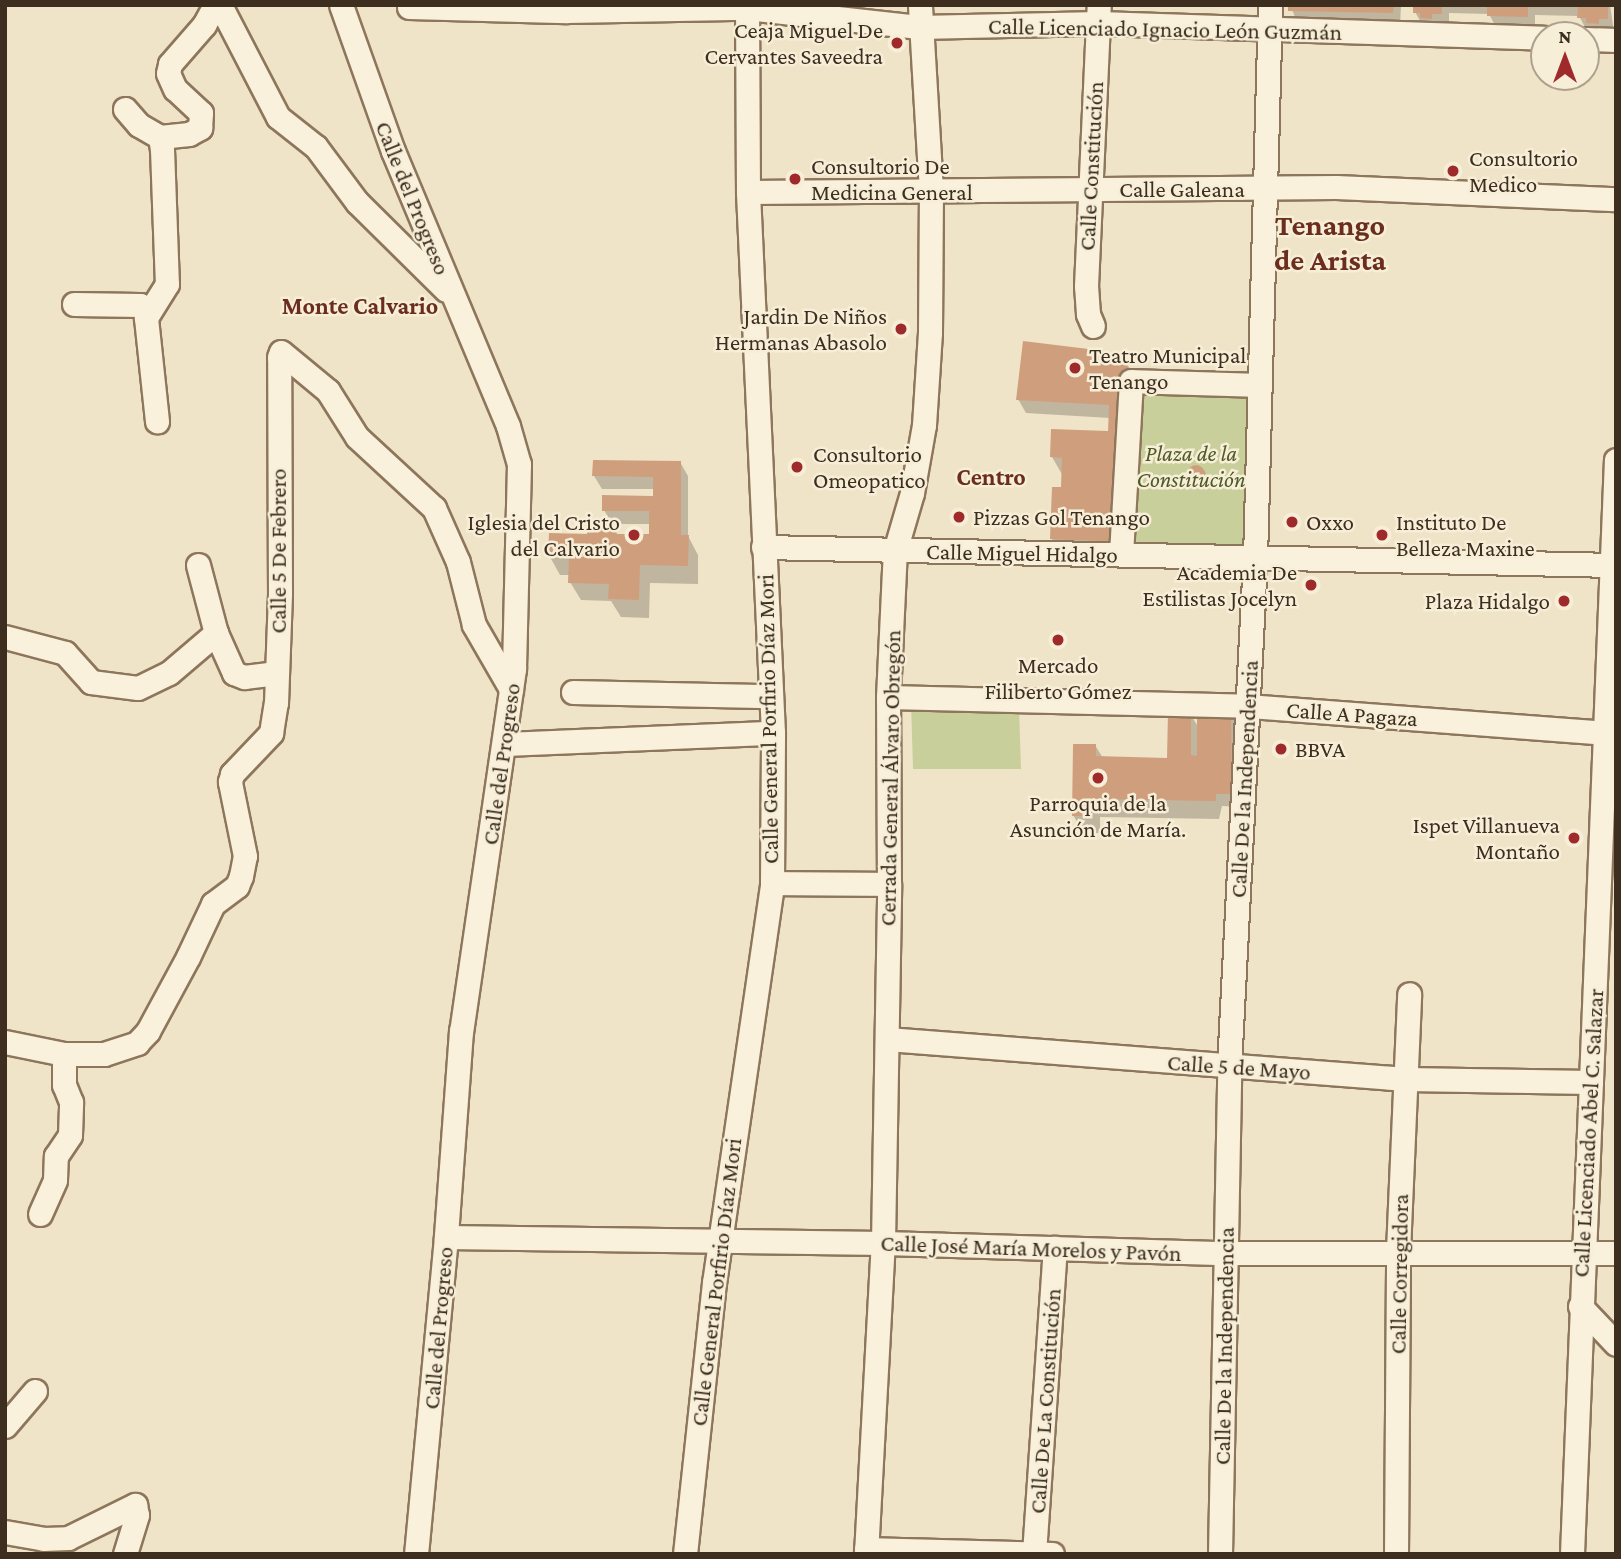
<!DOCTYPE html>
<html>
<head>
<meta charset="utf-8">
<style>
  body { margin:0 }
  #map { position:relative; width:1621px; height:1559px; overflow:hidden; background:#f0e4c8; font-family:"Crimson Pro",serif }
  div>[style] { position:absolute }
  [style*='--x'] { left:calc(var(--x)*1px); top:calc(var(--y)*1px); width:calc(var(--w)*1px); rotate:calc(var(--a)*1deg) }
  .green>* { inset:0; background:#c9cf9b }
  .shadow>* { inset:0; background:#0003 }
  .round { border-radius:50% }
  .building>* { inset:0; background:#cf9f7d }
  .roads { filter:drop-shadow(2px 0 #8d765c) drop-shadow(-2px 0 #8d765c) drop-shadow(0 2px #8d765c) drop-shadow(0 -2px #8d765c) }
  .minor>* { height:23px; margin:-11.5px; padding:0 11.5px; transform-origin:11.5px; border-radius:11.5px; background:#faf1dc }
  .dots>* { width:19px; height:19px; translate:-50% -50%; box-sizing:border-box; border:4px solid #f7eed8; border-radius:50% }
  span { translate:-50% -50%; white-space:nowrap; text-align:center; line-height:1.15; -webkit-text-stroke:5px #f7eed8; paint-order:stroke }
  .street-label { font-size:23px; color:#3d2e20 }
  .poi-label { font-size:23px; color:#3d2e20 }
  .right { translate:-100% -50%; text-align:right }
  .left { translate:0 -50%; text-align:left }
  .park-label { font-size:23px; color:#4d5a26; font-style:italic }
  .neighbourhood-label { font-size:24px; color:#6b2e1e; font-weight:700 }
  .district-label { font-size:30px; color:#6b2e1e; font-weight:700 }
  .frame { position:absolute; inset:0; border:7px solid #3d2e20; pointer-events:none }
  .north { position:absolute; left:1530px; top:21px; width:70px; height:70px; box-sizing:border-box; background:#f7eed8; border:2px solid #ada18e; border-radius:50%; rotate:0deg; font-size:19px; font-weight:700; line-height:28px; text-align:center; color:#3d2e20 }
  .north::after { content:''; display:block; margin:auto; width:24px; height:32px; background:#9e2a2b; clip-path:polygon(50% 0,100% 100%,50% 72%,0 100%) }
</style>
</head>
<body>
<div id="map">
  <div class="green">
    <div style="clip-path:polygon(1135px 385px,1252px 389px,1248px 548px,1130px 544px)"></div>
    <div style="clip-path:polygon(911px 703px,1019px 707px,1021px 769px,913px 769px)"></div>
  </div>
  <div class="shadow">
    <div style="clip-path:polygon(1290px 5px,1401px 5px,1400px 26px,1298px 24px)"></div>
    <div style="clip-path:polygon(1415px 5px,1610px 5px,1614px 32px,1587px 31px,1579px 16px,1535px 15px,1535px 30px,1497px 29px,1489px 14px,1449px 13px,1449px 27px,1423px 26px,1415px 12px)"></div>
    <div style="clip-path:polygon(1111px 363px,1127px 364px,1138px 382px,1129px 560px,1062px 557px,1052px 539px,1063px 476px,1052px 457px,1109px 433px,1110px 418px,1026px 413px,1018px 399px)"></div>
    <div style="clip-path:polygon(680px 462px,688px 476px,688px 536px,698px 555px,698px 584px,650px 583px,649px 618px,621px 617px,611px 601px,581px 600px,570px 582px,570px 575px,560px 575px,550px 557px,615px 530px,618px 535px,652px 536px,651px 524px,612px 524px,604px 510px,655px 497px,655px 489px,602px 489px,594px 476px)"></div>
    <div class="round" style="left:1188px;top:467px;width:18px;height:18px"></div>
    <div style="clip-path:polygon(1190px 714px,1199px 728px,1230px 714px,1238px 727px,1239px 807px,1222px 806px,1219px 819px,1100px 817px,1100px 833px,1084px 833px,1073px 815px,1095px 745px,1103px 758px,1169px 760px)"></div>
  </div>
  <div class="building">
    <div style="clip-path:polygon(1288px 5px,1394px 5px,1393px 13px,1288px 11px)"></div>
    <div style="clip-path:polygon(1413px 5px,1442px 5px,1442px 14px,1432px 14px,1432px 19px,1420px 18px,1420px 13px,1413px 13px)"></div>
    <div style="clip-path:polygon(1487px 5px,1528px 5px,1528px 17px,1487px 16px)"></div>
    <div style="clip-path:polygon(1578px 5px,1608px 5px,1608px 19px,1599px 19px,1599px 24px,1586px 23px,1586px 18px,1577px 18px)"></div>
    <div style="clip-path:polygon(1023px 341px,1105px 351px,1111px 362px,1128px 362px,1120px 542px,1050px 539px,1052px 487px,1061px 487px,1062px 458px,1050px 457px,1051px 429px,1108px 431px,1109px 405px,1016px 400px)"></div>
    <div style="clip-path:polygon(593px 460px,681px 461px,681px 535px,689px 535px,688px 566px,640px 565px,639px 600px,608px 599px,609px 584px,568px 583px,569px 558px,548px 558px,549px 533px,587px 534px,587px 527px,616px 528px,616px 534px,649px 534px,649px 511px,602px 511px,602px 495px,653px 496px,653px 477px,592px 476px)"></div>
    <div class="round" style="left:1187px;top:465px;width:18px;height:18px"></div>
    <div style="clip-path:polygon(1168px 712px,1191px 712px,1191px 755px,1197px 756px,1197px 714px,1231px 712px,1232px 794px,1216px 794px,1216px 801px,1209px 801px,1091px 799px,1090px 816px,1072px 816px,1073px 744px,1096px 744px,1096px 756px,1167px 758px)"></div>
  </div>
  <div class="roads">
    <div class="minor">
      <div style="--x:220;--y:5;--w:126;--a:62.6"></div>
      <div style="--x:278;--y:117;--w:48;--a:38.3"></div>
      <div style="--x:316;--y:147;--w:69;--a:53.3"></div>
      <div style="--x:357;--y:202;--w:125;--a:44.7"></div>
      <div style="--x:341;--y:5;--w:155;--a:70.4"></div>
      <div style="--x:393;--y:151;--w:298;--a:67.3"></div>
      <div style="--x:508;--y:426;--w:40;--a:74"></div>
      <div style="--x:519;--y:464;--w:205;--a:91.4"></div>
      <div style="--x:514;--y:669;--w:366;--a:98.3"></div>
      <div style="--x:461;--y:1031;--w:207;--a:94.2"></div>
      <div style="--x:446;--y:1237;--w:318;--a:95.4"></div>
      <div style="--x:409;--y:7;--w:158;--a:1.5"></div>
      <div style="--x:567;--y:11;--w:180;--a:-1"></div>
      <div style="--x:747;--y:8;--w:173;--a:6.3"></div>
      <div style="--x:919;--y:27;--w:180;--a:-1.3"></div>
      <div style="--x:1099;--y:23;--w:445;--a:1.9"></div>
      <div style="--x:1586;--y:39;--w:30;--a:2"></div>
      <div style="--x:125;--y:109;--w:21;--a:49"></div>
      <div style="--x:139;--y:125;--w:24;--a:30"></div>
      <div style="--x:160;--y:137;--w:12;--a:81"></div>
      <div style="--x:162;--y:149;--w:135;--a:87.9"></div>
      <div style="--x:167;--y:284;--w:40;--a:122"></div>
      <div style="--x:146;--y:318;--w:104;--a:83.9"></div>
      <div style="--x:160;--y:137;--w:29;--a:-6"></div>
      <div style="--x:189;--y:134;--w:13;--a:-29"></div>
      <div style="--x:200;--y:128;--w:15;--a:-86"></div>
      <div style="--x:201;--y:113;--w:35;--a:-137"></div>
      <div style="--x:175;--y:89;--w:17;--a:-114"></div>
      <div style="--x:168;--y:73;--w:9;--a:-77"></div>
      <div style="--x:170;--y:64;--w:52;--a:-48.9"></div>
      <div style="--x:204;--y:25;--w:23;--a:-61"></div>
      <div style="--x:748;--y:192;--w:588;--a:-0.49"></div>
      <div style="--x:1336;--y:187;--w:280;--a:2.5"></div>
      <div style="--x:74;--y:304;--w:66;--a:0.9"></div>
      <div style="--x:140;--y:305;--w:10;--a:37"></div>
      <div style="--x:1093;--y:326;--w:13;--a:-113"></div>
      <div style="--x:1088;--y:314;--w:28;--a:-94"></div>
      <div style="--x:1086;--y:286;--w:281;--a:-87.4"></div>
      <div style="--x:763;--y:547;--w:853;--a:1.21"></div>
      <div style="--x:1121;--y:554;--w:173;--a:-86.7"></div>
      <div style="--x:1131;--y:381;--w:127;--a:1.8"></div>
      <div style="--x:198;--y:565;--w:70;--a:75.2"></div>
      <div style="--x:216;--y:633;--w:44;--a:65.8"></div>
      <div style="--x:234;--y:673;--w:11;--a:22"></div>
      <div style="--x:244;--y:677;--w:33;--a:-7"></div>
      <div style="--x:5;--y:637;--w:62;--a:14.9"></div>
      <div style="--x:65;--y:653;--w:39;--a:48"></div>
      <div style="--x:91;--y:682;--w:47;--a:7.3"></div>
      <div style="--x:138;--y:688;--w:34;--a:-26"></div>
      <div style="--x:169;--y:673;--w:62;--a:-40.4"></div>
      <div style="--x:573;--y:692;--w:198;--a:1.2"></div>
      <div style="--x:888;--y:697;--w:360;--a:1.4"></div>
      <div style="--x:1248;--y:706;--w:359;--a:4.3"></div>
      <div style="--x:505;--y:744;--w:268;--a:-2.4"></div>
      <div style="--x:772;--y:883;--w:117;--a:0.5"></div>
      <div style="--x:887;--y:1039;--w:521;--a:4.41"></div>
      <div style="--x:1406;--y:1079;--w:185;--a:0.9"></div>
      <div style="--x:5;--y:1042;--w:60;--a:11.5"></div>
      <div style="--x:64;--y:1054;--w:40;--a:0"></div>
      <div style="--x:104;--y:1054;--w:35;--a:-18"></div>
      <div style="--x:137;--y:1043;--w:16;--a:-47"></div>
      <div style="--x:148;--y:1031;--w:84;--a:-61.6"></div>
      <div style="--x:188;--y:957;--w:59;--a:-64.7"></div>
      <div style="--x:213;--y:904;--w:30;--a:-37"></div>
      <div style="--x:237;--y:886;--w:11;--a:-68"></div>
      <div style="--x:241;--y:876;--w:20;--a:-79"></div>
      <div style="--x:245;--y:856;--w:76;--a:-101.5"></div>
      <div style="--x:230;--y:782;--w:8;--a:-76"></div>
      <div style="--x:232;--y:774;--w:57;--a:-46.4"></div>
      <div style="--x:271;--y:733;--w:30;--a:-81"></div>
      <div style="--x:276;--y:703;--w:110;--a:-87.9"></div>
      <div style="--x:280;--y:593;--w:236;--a:-90.2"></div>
      <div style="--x:279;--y:357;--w:5;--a:-68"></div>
      <div style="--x:281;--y:352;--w:61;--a:39.7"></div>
      <div style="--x:328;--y:391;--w:54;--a:57.8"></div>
      <div style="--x:357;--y:437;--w:105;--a:42.7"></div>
      <div style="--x:434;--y:508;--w:59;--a:66"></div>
      <div style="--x:458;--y:562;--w:65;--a:75.7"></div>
      <div style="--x:474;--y:625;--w:74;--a:60"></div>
      <div style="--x:40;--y:1214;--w:37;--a:-66"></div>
      <div style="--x:55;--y:1180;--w:24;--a:-88"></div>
      <div style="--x:56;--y:1156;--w:25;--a:-56"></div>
      <div style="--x:70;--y:1135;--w:33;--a:-88"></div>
      <div style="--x:71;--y:1102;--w:18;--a:-112"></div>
      <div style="--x:64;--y:1085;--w:31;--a:-90"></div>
      <div style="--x:446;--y:1237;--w:437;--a:0.8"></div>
      <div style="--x:883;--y:1243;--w:342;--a:1.7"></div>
      <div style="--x:1225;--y:1253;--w:391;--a:0"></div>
      <div style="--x:1580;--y:1306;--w:52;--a:46.5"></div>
      <div style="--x:5;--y:1426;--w:46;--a:-49.4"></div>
      <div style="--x:5;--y:1532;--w:39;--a:10"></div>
      <div style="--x:43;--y:1539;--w:25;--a:-2"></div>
      <div style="--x:68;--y:1538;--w:75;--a:-26.2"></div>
      <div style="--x:135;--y:1505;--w:10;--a:79"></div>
      <div style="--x:137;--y:1515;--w:41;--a:107.1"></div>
      <div style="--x:866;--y:1549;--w:186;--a:1.5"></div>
      <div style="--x:685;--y:1554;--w:273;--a:-83.9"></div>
      <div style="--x:714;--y:1283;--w:404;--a:-81.7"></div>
      <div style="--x:772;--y:883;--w:150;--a:-89.6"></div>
      <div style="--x:773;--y:733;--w:542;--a:-92.65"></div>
      <div style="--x:748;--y:192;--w:187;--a:-90.3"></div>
      <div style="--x:866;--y:1554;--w:311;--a:-86.9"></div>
      <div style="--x:883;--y:1243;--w:359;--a:-89"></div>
      <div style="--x:889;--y:884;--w:187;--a:-90.3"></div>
      <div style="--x:888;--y:697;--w:146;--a:-87.3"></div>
      <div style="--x:895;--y:551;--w:60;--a:-73.7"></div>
      <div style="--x:912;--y:493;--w:69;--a:-80"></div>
      <div style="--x:924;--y:425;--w:92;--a:-86.3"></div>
      <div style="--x:930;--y:333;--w:142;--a:-89.6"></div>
      <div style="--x:931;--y:191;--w:186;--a:-93.4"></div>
      <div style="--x:1034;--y:1554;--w:307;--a:-86.1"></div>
      <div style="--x:1220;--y:1554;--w:487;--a:-88.9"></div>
      <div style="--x:1229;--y:1067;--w:509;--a:-87.07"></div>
      <div style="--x:1255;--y:559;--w:554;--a:-88.45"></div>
      <div style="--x:1396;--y:1554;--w:303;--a:-89.6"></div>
      <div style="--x:1398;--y:1251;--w:257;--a:-87.5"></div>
      <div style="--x:1572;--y:1554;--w:1095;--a:-87.7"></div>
    </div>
  </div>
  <div class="dots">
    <div style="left:897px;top:43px;background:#9e2a2b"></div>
    <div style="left:1453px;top:171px;background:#9e2a2b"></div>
    <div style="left:795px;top:179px;background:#9e2a2b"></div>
    <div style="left:901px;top:329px;background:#9e2a2b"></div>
    <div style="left:1075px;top:368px;background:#9e2a2b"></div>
    <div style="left:797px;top:467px;background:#9e2a2b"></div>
    <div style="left:959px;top:517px;background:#9e2a2b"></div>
    <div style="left:1292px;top:522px;background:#9e2a2b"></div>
    <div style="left:634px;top:535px;background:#9e2a2b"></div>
    <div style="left:1382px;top:535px;background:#9e2a2b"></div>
    <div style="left:1311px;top:585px;background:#9e2a2b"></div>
    <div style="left:1564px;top:601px;background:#9e2a2b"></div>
    <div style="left:1058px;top:640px;background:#9e2a2b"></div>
    <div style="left:1281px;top:749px;background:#9e2a2b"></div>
    <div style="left:1098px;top:778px;background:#9e2a2b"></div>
    <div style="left:1574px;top:838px;background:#9e2a2b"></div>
  </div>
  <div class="street-label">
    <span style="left:1165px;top:29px;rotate:1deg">Calle Licenciado Ignacio León Guzmán</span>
    <span style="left:1091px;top:166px;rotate:-87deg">Calle Constitución</span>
    <span style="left:1182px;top:189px">Calle Galeana</span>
    <span style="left:413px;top:198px;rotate:68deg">Calle del Progreso</span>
    <span style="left:278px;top:551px;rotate:-90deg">Calle 5 De Febrero</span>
    <span style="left:1022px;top:553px;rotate:1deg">Calle Miguel Hidalgo</span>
    <span style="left:1352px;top:714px;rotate:4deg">Calle A Pagaza</span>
    <span style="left:768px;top:719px;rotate:-91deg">Calle General Porfirio Díaz Mori</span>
    <span style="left:501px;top:764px;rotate:-82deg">Calle del Progreso</span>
    <span style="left:890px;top:778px;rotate:-89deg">Cerrada General Álvaro Obregón</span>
    <span style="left:1244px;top:779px;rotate:-87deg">Calle De la Independencia</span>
    <span style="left:1239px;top:1067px;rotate:4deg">Calle 5 de Mayo</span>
    <span style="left:1588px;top:1133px;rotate:-87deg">Calle Licenciado Abel C. Salazar</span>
    <span style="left:1031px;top:1248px;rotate:2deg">Calle José María Morelos y Pavón</span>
    <span style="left:1399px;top:1274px;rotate:-89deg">Calle Corregidora</span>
    <span style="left:716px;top:1282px;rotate:-83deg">Calle General Porfirio Díaz Mori</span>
    <span style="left:438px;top:1328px;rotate:-85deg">Calle del Progreso</span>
    <span style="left:1224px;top:1346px;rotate:-89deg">Calle De la Independencia</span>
    <span style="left:1045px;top:1401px;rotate:-86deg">Calle De La Constitución</span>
  </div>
  <div class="poi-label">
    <span class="right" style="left:883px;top:43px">Ceaja Miguel De<br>Cervantes Saveedra</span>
    <span class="left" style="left:1469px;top:171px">Consultorio<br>Medico</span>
    <span class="left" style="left:811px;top:179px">Consultorio De<br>Medicina General</span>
    <span class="right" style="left:887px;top:329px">Jardin De Niños<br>Hermanas Abasolo</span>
    <span class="left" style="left:1089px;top:368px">Teatro Municipal<br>Tenango</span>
    <span class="left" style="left:813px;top:467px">Consultorio<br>Omeopatico</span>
    <span class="left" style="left:973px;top:517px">Pizzas Gol Tenango</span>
    <span class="right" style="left:620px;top:535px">Iglesia del Cristo<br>del Calvario</span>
    <span class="left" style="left:1306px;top:522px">Oxxo</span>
    <span class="left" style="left:1396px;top:535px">Instituto De<br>Belleza Maxine</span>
    <span class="right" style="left:1297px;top:585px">Academia De<br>Estilistas Jocelyn</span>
    <span class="right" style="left:1550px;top:601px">Plaza Hidalgo</span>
    <span style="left:1058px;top:678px">Mercado<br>Filiberto Gómez</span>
    <span class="left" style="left:1295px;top:749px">BBVA</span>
    <span style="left:1098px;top:816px">Parroquia de la<br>Asunción de María.</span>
    <span class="right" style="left:1560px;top:838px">Ispet Villanueva<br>Montaño</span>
  </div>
  <div class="park-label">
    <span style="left:1191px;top:466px">Plaza de la<br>Constitución</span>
  </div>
  <div class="neighbourhood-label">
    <span style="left:360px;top:306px">Monte Calvario</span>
    <span style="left:991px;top:477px">Centro</span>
  </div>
  <div class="district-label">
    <span style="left:1330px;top:242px">Tenango<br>de Arista</span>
  </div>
  <div class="frame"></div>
  <div class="north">N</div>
</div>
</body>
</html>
